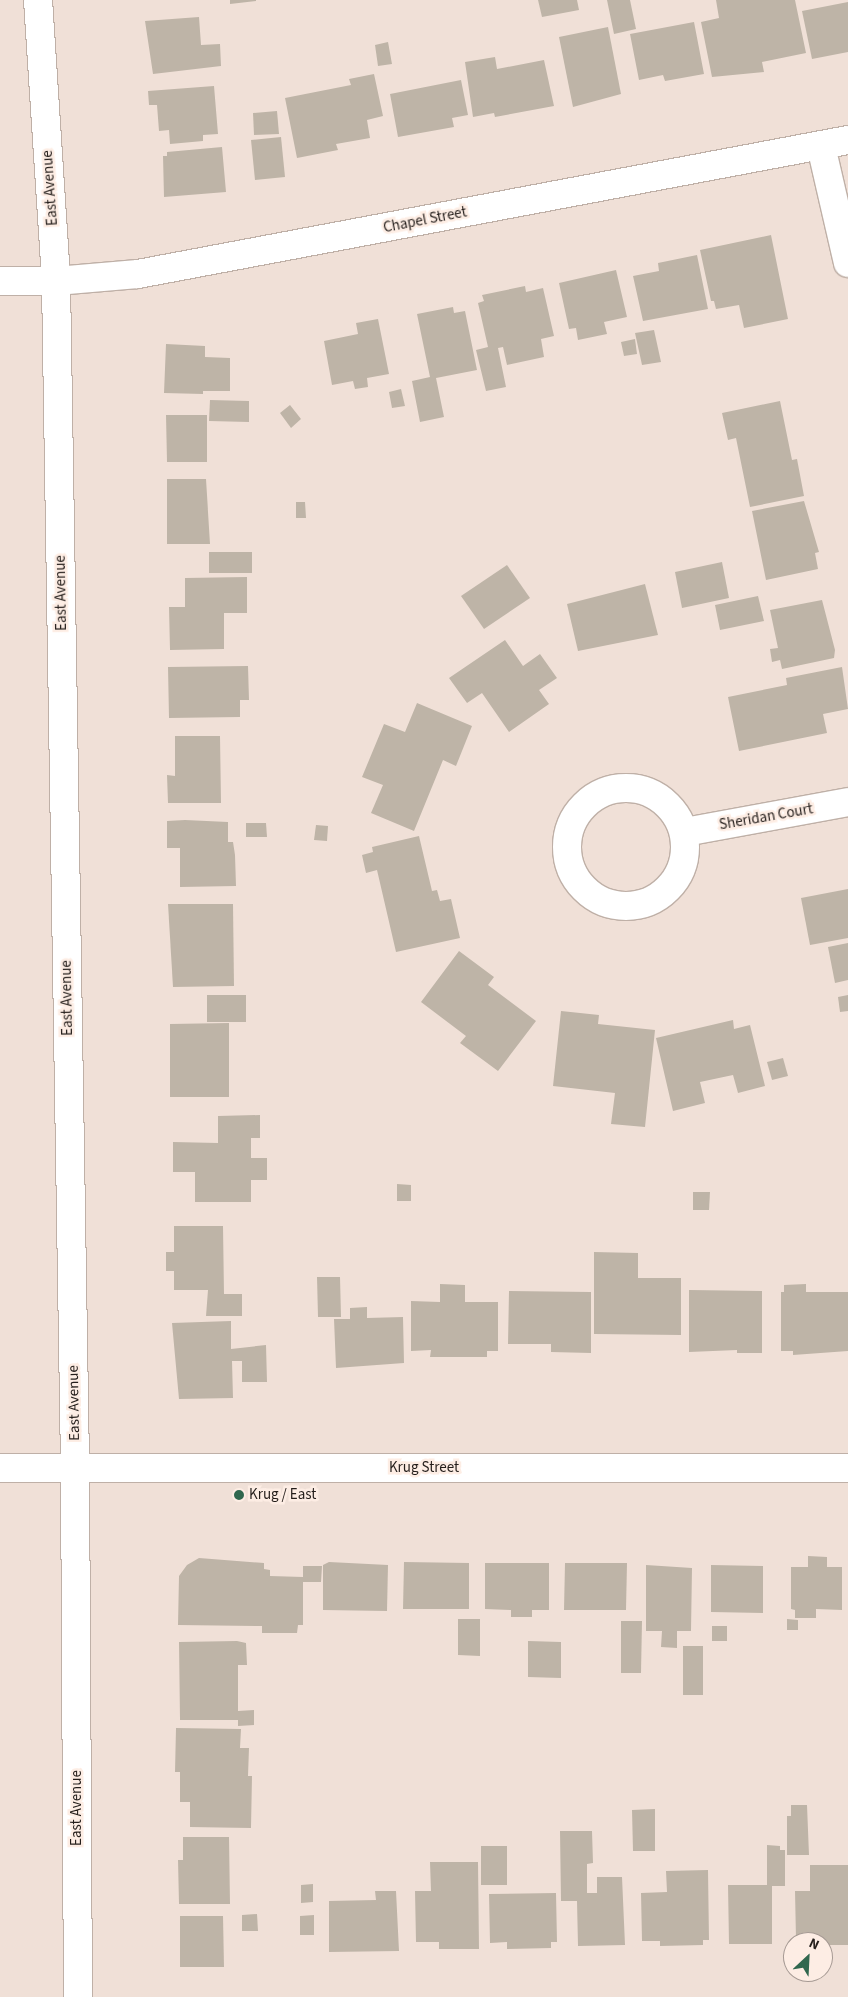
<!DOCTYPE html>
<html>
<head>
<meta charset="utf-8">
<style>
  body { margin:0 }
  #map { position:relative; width:848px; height:1997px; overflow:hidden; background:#f0e0d7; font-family:"Source Sans 3",sans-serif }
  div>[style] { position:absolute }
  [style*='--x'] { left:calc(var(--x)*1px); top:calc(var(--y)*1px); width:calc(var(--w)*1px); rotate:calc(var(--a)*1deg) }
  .building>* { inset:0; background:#beb4a7 }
  .roads { filter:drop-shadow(1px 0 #bfb0a7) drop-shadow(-1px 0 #bfb0a7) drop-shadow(0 1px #bfb0a7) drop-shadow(0 -1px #bfb0a7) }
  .minor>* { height:28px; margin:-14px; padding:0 14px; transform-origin:14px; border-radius:14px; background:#fff }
  .minor>.ring { margin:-14px; padding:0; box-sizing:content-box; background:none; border:28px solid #fff; border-radius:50% }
  .dots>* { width:14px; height:14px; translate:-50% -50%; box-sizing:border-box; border:2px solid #fdede4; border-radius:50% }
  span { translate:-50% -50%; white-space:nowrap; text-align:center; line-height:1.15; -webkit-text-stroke:5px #fdede4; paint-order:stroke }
  .street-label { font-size:15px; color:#241e1b }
  .poi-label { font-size:15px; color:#241e1b }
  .left { translate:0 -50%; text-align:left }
  .north { position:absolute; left:783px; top:1932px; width:50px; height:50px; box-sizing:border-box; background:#fdede4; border:1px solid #a69a94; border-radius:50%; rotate:25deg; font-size:14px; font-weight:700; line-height:20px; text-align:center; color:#241e1b }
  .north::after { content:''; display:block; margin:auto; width:18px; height:22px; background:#30674e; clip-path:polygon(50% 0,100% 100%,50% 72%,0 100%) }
</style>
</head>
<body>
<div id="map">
  <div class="building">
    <div style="clip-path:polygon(230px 0,256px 0,256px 1px,230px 4px)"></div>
    <div style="clip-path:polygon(538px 0,577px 0,579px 10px,542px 17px)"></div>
    <div style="clip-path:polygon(607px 0,630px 0,636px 29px,614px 34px)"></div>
    <div style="clip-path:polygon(716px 0,795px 0,806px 53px,762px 62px,764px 72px,712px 77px,701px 22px,719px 18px)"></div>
    <div style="clip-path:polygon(848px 2px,848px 52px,812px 59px,802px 11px)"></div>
    <div style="clip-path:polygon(199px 17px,201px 45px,220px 44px,221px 66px,153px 74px,145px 21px)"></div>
    <div style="clip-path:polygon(694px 22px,704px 74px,665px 81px,663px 75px,639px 80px,630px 34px)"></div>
    <div style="clip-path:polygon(608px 27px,621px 94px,573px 107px,559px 37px)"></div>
    <div style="clip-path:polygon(388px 42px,392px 64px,378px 66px,375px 45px)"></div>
    <div style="clip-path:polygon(495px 57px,497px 69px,544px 60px,554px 106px,495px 117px,494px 113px,473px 117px,465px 62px)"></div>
    <div style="clip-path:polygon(374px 74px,383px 116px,367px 120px,370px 138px,336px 144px,338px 150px,297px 158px,285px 98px,351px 85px,349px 79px)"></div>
    <div style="clip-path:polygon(461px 80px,468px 115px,452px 118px,454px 127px,398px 137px,390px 94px)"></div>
    <div style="clip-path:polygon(214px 86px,218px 134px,203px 135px,203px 141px,170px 144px,169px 130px,159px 131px,157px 105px,149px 105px,148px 91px)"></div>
    <div style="clip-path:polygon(277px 111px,279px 134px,254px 135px,253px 113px)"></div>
    <div style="clip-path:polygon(281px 137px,285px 177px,255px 180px,251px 140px)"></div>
    <div style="clip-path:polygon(222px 147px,226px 192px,164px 197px,163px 156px,167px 156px,167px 152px)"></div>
    <div style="clip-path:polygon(771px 235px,788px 319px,744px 328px,739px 305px,716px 309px,714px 301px,711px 301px,700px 250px)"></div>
    <div style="clip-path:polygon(697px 255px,708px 309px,643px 321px,633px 276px,659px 271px,658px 263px)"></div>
    <div style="clip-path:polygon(616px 270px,627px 317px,604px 322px,607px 334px,578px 340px,576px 328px,569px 329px,559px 283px)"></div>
    <div style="clip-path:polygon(525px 286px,526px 292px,543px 288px,554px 336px,541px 339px,544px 357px,507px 365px,503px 347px,498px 348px,506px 387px,486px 391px,476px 350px,488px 347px,478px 303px,484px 301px,482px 295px)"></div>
    <div style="clip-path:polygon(453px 307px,454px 313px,465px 311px,477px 370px,436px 378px,444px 417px,420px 422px,412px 381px,430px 377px,417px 314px)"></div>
    <div style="clip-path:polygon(378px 319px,389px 374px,367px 378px,368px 387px,355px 389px,353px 381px,332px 385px,324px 341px,358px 334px,356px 323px)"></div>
    <div style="clip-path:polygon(654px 330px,661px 362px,642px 365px,635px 333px)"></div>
    <div style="clip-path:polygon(635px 339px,637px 354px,624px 356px,621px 342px)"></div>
    <div style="clip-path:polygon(166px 344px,205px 346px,205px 357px,230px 358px,230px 391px,203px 391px,203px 394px,164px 393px)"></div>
    <div style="clip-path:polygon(401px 389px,405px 406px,392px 408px,389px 392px)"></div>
    <div style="clip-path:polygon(210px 400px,249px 401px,249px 422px,209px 421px)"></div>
    <div style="clip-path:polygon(780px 401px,792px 460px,797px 459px,804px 496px,750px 507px,736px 438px,728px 440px,722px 413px)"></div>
    <div style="clip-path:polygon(290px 405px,301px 419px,291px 428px,280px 413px)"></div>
    <div style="clip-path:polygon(166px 415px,207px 415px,207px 462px,167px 462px)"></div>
    <div style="clip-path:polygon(167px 479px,206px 479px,210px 544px,167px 544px)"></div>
    <div style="clip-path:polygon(804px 501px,819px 552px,815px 553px,818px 569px,766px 580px,752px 511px)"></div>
    <div style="clip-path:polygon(296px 502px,305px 502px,306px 518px,296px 518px)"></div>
    <div style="clip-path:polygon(209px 552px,252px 552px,252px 573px,209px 573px)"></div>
    <div style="clip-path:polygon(722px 562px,729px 598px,682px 608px,675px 572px)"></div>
    <div style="clip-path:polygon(507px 565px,530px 598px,484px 629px,461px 596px)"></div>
    <div style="clip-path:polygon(247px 577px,247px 613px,224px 613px,224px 649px,170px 650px,169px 607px,185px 607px,185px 578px)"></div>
    <div style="clip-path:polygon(645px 584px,658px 635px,578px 651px,567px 604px)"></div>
    <div style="clip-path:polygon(758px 596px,764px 621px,720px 630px,715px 605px)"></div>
    <div style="clip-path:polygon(822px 600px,835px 650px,834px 658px,782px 669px,780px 660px,772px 662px,770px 649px,778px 648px,770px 610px)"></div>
    <div style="clip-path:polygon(505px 640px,523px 666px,540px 654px,557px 678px,539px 690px,549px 704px,509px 732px,482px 693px,467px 703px,449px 678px)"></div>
    <div style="clip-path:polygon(248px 666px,249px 700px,240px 700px,240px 717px,169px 718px,168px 667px)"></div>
    <div style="clip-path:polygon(842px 667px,848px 709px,823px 714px,827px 733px,739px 751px,728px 697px,787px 685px,786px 678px)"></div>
    <div style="clip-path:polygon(417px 703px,472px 726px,456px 766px,443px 760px,414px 831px,371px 813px,383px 785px,362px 777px,384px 724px,405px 732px)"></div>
    <div style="clip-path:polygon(175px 736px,220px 736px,221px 803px,168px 803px,167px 775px,175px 776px)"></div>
    <div style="clip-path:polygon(185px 820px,228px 822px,228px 842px,233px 842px,235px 855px,236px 886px,180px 887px,180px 848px,167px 848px,167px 821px)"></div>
    <div style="clip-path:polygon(246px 823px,266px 823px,267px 837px,246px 837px)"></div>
    <div style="clip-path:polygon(316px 825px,328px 826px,327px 841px,314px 840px)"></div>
    <div style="clip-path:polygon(419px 836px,432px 891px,437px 890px,440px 901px,451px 899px,460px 938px,396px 952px,377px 870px,366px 873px,362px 855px,373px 852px,372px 847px)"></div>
    <div style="clip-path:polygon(848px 889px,848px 938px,810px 945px,801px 898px)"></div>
    <div style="clip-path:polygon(168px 904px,233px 904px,234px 986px,173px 987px)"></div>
    <div style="clip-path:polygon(848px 943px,848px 980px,835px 983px,828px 947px)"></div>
    <div style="clip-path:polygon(459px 951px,494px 977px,488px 985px,536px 1021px,498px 1071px,460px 1043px,466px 1036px,421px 1002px)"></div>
    <div style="clip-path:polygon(207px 995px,246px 995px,246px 1022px,207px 1022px)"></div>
    <div style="clip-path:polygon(848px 995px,848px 1011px,840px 1012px,838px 997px)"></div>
    <div style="clip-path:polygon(561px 1011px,599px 1015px,598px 1024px,655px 1030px,645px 1127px,611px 1124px,615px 1093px,553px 1086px)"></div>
    <div style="clip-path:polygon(733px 1020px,734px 1029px,750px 1025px,765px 1086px,738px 1093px,733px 1075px,700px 1082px,705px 1103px,673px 1111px,656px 1038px)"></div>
    <div style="clip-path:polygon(229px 1023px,229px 1097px,170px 1097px,170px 1024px)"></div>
    <div style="clip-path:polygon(783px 1058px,788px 1076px,772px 1080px,767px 1062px)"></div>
    <div style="clip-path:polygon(260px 1115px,260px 1138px,251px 1138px,251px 1158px,267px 1158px,267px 1180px,251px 1180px,251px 1202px,195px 1202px,195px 1172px,173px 1172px,173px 1142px,218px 1143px,218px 1116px)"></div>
    <div style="clip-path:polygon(397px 1184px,411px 1185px,411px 1201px,397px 1201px)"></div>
    <div style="clip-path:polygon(693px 1192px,710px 1192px,709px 1210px,693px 1210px)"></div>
    <div style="clip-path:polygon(174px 1226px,223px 1226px,224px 1294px,242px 1294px,242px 1316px,206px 1316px,208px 1290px,174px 1290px,174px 1271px,166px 1271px,166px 1252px,174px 1252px)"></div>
    <div style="clip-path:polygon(594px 1252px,638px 1253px,638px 1278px,681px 1278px,681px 1335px,594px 1334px)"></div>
    <div style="clip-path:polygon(317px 1277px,340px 1277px,341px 1317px,318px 1317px)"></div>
    <div style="clip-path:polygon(440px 1284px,465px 1285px,465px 1302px,498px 1302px,498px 1351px,487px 1351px,487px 1357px,430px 1357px,431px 1350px,411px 1351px,411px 1301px,440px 1302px)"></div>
    <div style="clip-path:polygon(806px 1284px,806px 1292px,848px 1292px,848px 1351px,793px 1355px,793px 1351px,781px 1351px,781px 1292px,784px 1292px,784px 1285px)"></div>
    <div style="clip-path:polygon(689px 1290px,762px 1291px,762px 1353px,737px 1353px,737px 1350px,689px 1352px)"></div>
    <div style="clip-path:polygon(509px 1291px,591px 1292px,591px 1353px,551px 1352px,551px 1344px,508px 1344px)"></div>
    <div style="clip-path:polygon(367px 1307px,367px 1318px,403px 1317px,404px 1363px,336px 1368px,334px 1319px,350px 1319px,350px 1308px)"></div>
    <div style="clip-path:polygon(231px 1321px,231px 1349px,266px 1345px,267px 1382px,242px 1382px,242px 1361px,232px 1361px,233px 1398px,179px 1399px,172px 1323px)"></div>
    <div style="clip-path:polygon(808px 1556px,827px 1557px,827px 1567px,842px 1567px,842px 1610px,816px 1609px,816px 1618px,795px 1618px,795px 1610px,791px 1609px,791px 1567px,808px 1567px)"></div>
    <div style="clip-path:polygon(199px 1558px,264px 1563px,264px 1569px,270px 1570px,270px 1576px,303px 1577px,303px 1566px,322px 1566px,321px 1582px,303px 1582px,303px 1625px,298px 1625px,297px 1633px,262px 1633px,262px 1626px,178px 1625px,179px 1576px,187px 1565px)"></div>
    <div style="clip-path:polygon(329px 1562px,388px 1565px,387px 1611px,323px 1610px,323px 1565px)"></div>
    <div style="clip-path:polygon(404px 1562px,469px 1563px,469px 1609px,403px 1609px)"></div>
    <div style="clip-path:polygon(485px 1563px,549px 1563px,549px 1610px,532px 1610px,532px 1617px,511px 1617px,511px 1610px,485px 1609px)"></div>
    <div style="clip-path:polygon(565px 1563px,627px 1563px,626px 1610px,564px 1610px)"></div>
    <div style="clip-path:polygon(646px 1565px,692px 1568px,691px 1631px,677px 1631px,677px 1648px,661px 1647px,662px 1631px,646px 1631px)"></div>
    <div style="clip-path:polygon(711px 1565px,763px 1566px,763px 1613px,711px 1612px)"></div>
    <div style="clip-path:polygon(458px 1619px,480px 1619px,480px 1656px,458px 1655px)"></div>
    <div style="clip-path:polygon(787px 1619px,798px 1620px,798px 1630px,787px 1630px)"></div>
    <div style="clip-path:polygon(621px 1621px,642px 1621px,641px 1673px,621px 1673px)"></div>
    <div style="clip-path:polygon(712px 1626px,727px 1626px,727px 1641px,712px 1641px)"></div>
    <div style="clip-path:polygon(237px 1641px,246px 1643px,247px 1665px,238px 1665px,238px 1711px,254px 1710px,254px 1725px,238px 1726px,238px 1720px,180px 1720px,179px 1642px)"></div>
    <div style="clip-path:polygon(528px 1641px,561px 1642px,561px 1678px,528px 1677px)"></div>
    <div style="clip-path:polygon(683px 1646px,703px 1646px,703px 1695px,683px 1695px)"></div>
    <div style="clip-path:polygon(176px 1728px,241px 1729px,240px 1748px,249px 1748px,248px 1776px,252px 1776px,251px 1828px,190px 1827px,190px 1802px,180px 1802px,180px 1772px,175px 1772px)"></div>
    <div style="clip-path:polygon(791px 1805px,807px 1805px,809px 1855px,787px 1855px,787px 1816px,791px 1816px)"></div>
    <div style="clip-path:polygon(655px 1809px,655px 1851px,633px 1851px,632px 1810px)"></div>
    <div style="clip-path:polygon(560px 1831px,592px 1831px,593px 1863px,587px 1864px,587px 1893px,597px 1893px,597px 1877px,622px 1877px,625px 1945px,578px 1946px,577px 1901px,561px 1901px)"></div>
    <div style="clip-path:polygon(183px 1837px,229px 1837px,230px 1904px,179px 1904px,178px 1860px,183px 1860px)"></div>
    <div style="clip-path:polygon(767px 1845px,780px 1846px,780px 1850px,785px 1850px,785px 1886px,772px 1886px,772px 1944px,729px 1944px,728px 1885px,767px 1885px)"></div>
    <div style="clip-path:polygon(481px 1846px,507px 1846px,507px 1885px,481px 1885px)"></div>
    <div style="clip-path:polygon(430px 1862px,478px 1862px,479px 1949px,439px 1949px,439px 1942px,416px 1942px,415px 1891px,431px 1891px)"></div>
    <div style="clip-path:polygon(810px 1865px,848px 1865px,848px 1945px,823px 1945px,823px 1942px,814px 1942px,813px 1939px,796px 1939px,795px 1891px,810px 1891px)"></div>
    <div style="clip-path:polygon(708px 1870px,709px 1940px,703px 1940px,703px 1945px,660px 1946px,660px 1941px,642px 1941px,641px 1893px,667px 1892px,666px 1871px)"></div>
    <div style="clip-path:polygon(313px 1884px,313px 1902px,301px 1903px,301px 1885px)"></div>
    <div style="clip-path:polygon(375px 1891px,396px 1891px,399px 1951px,329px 1952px,329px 1901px,376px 1900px)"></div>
    <div style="clip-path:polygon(556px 1893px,557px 1942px,551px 1942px,551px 1948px,507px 1949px,507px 1942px,490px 1943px,489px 1894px)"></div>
    <div style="clip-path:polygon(257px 1914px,258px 1931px,242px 1931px,242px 1915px)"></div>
    <div style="clip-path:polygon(314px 1915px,314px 1935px,300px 1935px,300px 1916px)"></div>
    <div style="clip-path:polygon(180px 1916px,223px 1916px,224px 1967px,180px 1967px)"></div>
  </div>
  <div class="roads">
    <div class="minor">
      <div style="--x:38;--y:0;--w:282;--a:86.3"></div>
      <div style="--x:56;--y:281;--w:1187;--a:89.08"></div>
      <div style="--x:75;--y:1468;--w:529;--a:89.68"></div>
      <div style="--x:821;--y:146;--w:120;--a:77"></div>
      <div style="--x:0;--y:281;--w:56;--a:0"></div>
      <div style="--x:56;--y:281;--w:82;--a:-4.9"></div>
      <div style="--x:138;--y:274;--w:723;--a:-10.69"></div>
      <div class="ring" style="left:567px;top:788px;width:90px;height:90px"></div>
      <div style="--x:685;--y:832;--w:166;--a:-10.4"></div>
      <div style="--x:0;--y:1468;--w:848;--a:0"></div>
    </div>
  </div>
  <div class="dots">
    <div style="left:239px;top:1495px;background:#30674e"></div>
  </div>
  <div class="street-label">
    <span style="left:50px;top:188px;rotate:-94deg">East Avenue</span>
    <span style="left:425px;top:220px;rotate:-11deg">Chapel Street</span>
    <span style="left:61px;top:593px;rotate:-91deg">East Avenue</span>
    <span style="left:766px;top:817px;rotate:-10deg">Sheridan Court</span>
    <span style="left:67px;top:998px;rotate:-91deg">East Avenue</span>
    <span style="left:74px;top:1403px;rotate:-91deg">East Avenue</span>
    <span style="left:424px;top:1468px">Krug Street</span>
    <span style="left:77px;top:1808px;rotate:-90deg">East Avenue</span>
  </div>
  <div class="poi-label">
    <span class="left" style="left:249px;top:1495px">Krug / East</span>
  </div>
  <div class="north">N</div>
</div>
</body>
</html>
